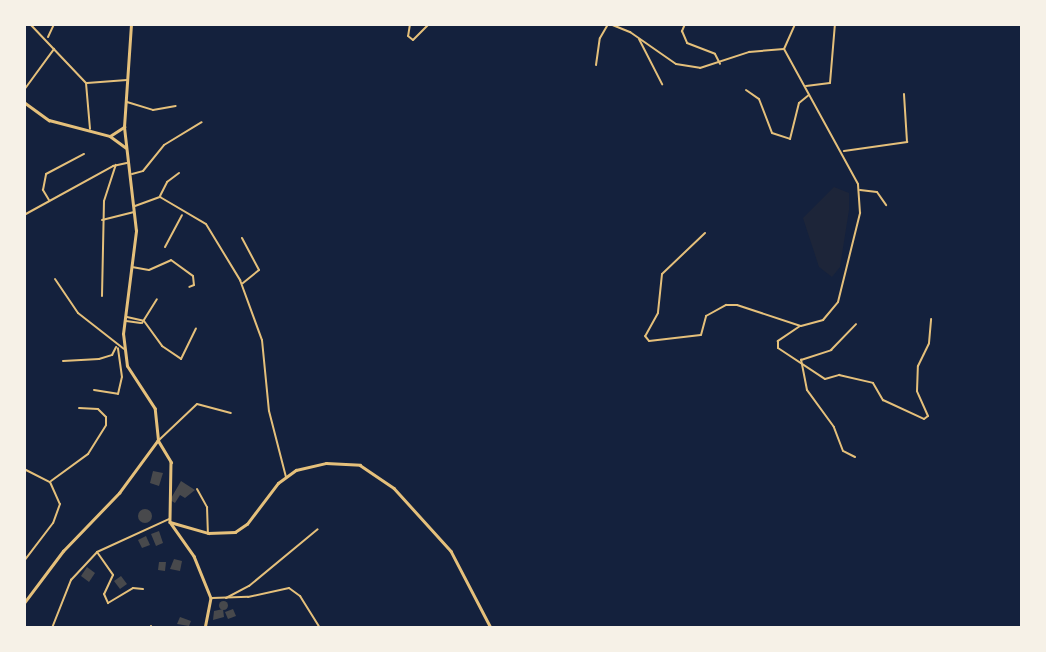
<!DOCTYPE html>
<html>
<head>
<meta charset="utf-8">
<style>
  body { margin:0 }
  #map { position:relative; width:1046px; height:652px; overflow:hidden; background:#14213d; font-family:"PT Sans Narrow",sans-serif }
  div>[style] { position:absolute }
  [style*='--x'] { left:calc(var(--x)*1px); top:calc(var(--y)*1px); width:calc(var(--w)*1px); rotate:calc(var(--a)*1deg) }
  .green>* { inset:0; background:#1d2539 }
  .building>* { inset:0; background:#48494c }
  .round { border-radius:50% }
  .minor>* { height:2px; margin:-1px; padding:0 1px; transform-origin:1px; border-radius:1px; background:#e5c07b }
  .tertiary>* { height:2.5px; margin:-1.25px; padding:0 1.25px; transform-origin:1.25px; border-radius:1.25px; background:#e5c07b }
  .secondary>* { height:2.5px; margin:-1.25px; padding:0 1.25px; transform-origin:1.25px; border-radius:1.25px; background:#e5c07b }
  span { translate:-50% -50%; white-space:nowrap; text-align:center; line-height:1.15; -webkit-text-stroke:6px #f6f1e7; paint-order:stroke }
  .frame { position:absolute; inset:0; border:26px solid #f6f1e7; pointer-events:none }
</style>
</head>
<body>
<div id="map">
  <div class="green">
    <div style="clip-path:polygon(834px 187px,849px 193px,849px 210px,840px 267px,832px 277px,819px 267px,803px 218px)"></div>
  </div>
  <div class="building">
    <div style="clip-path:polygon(153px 471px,163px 473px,159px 486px,150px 483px)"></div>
    <div style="clip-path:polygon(181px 481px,195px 490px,185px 498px,180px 495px,175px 503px,170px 500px)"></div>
    <div class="round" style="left:138px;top:509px;width:14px;height:14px"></div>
    <div style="clip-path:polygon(159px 531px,163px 543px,156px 546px,151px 534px)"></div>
    <div style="clip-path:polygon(146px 536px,150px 545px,142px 548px,138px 540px)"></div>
    <div style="clip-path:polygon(174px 559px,182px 561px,180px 571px,170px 569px)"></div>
    <div style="clip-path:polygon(159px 562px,166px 562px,165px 571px,158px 570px)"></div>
    <div style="clip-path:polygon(87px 567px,95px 573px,89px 582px,81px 576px)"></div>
    <div style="clip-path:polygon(121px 576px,127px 584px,120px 589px,114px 581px)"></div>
    <div class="round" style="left:218.5px;top:600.5px;width:9px;height:9px"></div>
    <div style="clip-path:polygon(223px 609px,224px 617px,213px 620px,214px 611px)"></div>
    <div style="clip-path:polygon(233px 609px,236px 616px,228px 619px,225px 612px)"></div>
    <div style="clip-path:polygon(180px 617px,191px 621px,189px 626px,177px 624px)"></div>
  </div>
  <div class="minor">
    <div style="--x:30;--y:24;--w:81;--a:46.5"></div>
    <div style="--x:86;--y:83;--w:46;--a:85"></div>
    <div style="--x:410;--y:24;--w:12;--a:99"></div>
    <div style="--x:408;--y:36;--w:6;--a:39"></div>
    <div style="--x:413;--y:40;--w:23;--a:-45"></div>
    <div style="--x:610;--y:24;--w:22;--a:22"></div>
    <div style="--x:630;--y:32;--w:56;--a:34.8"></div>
    <div style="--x:676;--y:64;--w:24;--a:9"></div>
    <div style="--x:700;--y:68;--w:52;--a:-18.1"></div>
    <div style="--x:749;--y:52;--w:35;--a:-5"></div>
    <div style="--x:784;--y:49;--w:27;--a:-66"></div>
    <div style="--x:685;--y:24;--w:8;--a:113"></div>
    <div style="--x:682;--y:31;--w:13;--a:67"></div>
    <div style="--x:687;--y:43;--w:30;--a:21"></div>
    <div style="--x:715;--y:54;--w:11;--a:63"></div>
    <div style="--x:48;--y:37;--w:14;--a:-65"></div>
    <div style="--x:639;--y:39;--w:51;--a:62.9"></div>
    <div style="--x:596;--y:65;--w:27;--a:-82"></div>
    <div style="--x:600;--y:38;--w:16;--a:-60"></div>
    <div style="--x:87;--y:83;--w:40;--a:-4.3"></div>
    <div style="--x:806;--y:86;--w:24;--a:-7"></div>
    <div style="--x:830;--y:83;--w:59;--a:-85.2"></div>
    <div style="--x:24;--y:90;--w:51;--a:-53.8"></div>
    <div style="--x:746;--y:90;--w:16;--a:35"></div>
    <div style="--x:759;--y:99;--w:36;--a:69"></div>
    <div style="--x:772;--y:133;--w:19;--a:18"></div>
    <div style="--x:790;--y:139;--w:37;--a:-76"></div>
    <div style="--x:799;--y:103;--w:13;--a:-39"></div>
    <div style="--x:127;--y:102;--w:27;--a:17"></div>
    <div style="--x:153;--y:110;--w:23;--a:-10"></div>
    <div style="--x:844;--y:151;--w:64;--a:-8.1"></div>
    <div style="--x:907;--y:142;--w:48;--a:-93.6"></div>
    <div style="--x:132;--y:174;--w:11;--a:-15"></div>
    <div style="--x:143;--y:171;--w:33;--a:-51"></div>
    <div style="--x:164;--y:145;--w:44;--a:-31.2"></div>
    <div style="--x:860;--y:190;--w:17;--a:7"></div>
    <div style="--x:877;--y:192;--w:16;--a:55"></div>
    <div style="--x:160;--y:196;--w:16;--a:-63"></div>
    <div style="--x:167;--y:182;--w:15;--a:-37"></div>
    <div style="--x:49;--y:200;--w:12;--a:-121"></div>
    <div style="--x:43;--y:190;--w:16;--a:-79"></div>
    <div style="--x:46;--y:174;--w:43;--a:-27.8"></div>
    <div style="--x:135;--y:206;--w:27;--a:-20"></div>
    <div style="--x:160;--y:197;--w:53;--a:30.4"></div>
    <div style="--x:206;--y:224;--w:66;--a:58.7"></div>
    <div style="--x:240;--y:280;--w:64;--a:69.9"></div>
    <div style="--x:262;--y:340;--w:71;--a:84.4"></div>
    <div style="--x:269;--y:411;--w:68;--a:75.6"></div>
    <div style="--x:24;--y:215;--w:102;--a:-28.8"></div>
    <div style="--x:113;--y:166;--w:14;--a:-12"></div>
    <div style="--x:102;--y:220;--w:33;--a:-14"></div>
    <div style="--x:705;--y:233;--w:59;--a:136.4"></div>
    <div style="--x:662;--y:274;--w:39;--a:96"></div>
    <div style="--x:658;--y:313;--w:26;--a:119"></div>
    <div style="--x:645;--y:336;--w:6;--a:51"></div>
    <div style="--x:649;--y:341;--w:52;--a:-6.6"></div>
    <div style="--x:701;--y:335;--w:20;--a:-75"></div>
    <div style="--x:706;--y:316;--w:23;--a:-29"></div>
    <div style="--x:726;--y:305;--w:11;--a:0"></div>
    <div style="--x:737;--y:305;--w:67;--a:18.2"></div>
    <div style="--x:801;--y:326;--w:23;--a:-15"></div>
    <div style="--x:823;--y:320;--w:23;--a:-50"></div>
    <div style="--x:838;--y:302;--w:92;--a:-76.1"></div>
    <div style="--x:860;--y:213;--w:29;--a:-94"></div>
    <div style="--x:858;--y:184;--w:154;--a:-118.7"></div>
    <div style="--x:242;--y:238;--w:36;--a:62"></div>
    <div style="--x:259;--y:270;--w:21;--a:141"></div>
    <div style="--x:165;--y:247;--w:36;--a:-62"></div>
    <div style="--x:132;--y:267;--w:17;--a:10"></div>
    <div style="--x:149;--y:270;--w:24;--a:-24"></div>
    <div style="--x:171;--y:260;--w:27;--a:36"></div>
    <div style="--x:193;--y:276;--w:9;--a:84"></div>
    <div style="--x:194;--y:285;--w:5;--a:158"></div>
    <div style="--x:55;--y:279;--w:41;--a:55.9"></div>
    <div style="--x:78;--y:313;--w:58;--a:38"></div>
    <div style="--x:102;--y:296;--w:95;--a:-88.8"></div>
    <div style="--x:104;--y:201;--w:38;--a:-72"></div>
    <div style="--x:127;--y:317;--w:17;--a:13"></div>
    <div style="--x:144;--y:321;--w:31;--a:54"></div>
    <div style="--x:162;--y:346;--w:23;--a:34"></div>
    <div style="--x:181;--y:359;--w:34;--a:-64"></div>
    <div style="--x:126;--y:321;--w:15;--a:8"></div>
    <div style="--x:142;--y:323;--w:28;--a:-58"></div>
    <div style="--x:800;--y:326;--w:27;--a:146"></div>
    <div style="--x:778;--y:341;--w:7;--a:90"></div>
    <div style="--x:778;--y:348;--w:56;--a:33.4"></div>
    <div style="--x:825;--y:379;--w:15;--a:-16"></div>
    <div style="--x:839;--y:375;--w:35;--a:13"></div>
    <div style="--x:873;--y:383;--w:20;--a:60"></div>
    <div style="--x:883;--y:400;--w:45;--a:24.9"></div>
    <div style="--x:924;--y:419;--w:5;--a:-37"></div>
    <div style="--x:928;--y:416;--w:27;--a:-114"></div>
    <div style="--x:917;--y:391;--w:25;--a:-88"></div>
    <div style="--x:918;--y:366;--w:25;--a:-64"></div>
    <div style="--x:929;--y:343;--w:24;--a:-85"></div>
    <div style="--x:63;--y:361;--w:36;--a:-3"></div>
    <div style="--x:99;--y:359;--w:14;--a:-17"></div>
    <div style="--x:112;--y:355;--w:9;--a:-63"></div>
    <div style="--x:94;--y:390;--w:24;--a:9"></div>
    <div style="--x:118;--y:394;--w:17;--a:-77"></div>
    <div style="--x:122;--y:377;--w:29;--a:-98"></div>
    <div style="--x:159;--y:440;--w:52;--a:-43.5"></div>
    <div style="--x:197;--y:404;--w:35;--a:15"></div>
    <div style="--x:855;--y:457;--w:13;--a:-153"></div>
    <div style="--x:843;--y:451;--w:26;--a:-111"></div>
    <div style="--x:834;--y:427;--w:46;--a:-126.1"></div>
    <div style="--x:807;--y:390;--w:31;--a:-101"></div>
    <div style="--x:801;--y:360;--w:32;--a:-18"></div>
    <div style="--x:831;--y:350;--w:36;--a:-46"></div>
    <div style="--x:24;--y:469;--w:29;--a:27"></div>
    <div style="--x:50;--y:482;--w:24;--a:66"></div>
    <div style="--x:60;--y:504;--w:20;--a:110"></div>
    <div style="--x:53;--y:523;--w:48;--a:127.3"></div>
    <div style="--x:51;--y:481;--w:46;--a:-36.1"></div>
    <div style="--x:88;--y:454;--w:34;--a:-58"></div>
    <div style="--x:106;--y:425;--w:8;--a:-90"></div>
    <div style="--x:106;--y:417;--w:11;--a:-135"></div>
    <div style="--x:98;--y:409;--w:19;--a:-177"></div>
    <div style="--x:197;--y:489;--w:21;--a:61"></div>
    <div style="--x:207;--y:507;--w:25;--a:88"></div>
    <div style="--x:97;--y:552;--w:28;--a:55"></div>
    <div style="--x:113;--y:575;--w:21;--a:115"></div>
    <div style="--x:104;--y:594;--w:10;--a:66"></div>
    <div style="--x:108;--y:603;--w:29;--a:-31"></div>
    <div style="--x:133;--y:588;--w:10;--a:6"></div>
    <div style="--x:212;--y:598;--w:36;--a:-2"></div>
    <div style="--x:248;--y:597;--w:42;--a:-12.4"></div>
    <div style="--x:289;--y:588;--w:14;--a:36"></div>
    <div style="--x:300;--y:596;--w:38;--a:58"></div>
    <div style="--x:226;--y:598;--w:26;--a:-28"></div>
    <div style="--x:249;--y:586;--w:89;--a:-39.6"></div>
    <div style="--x:151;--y:626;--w:2;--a:90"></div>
    <div style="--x:52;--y:628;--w:52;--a:-68.4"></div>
    <div style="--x:71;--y:580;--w:38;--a:-47"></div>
    <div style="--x:97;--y:552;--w:79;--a:-24.6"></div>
  </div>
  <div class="tertiary">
    <div style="--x:24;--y:102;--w:31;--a:36"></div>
    <div style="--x:49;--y:120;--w:63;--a:14.7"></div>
    <div style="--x:110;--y:136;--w:19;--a:36"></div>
    <div style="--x:110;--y:136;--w:17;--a:-33"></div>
  </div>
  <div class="secondary">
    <div style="--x:158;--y:440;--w:26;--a:59"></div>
    <div style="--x:171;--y:462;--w:60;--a:91"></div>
    <div style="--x:170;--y:522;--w:42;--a:54.8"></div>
    <div style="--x:194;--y:556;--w:45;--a:68"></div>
    <div style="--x:211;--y:598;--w:31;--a:101"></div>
    <div style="--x:170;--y:522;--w:40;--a:16"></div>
    <div style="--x:208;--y:533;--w:27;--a:-2"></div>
    <div style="--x:235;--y:532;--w:14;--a:-34"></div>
    <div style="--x:247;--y:524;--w:51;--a:-52.9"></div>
    <div style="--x:278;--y:483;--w:22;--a:-36"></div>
    <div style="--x:296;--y:470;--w:31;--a:-13"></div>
    <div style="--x:326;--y:463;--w:34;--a:3"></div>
    <div style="--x:360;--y:465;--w:41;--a:34.1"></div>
    <div style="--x:394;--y:488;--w:85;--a:47.9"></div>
    <div style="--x:451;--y:551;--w:87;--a:62.5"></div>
    <div style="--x:24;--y:603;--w:65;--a:-53.1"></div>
    <div style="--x:63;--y:551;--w:81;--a:-46"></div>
    <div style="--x:119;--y:493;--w:66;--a:-53.7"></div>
    <div style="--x:158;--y:440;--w:31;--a:-96"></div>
    <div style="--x:155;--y:409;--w:51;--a:-123.1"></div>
    <div style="--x:127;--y:366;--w:32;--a:-97"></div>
    <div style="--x:123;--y:334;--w:104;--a:-82.8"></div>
    <div style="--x:136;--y:231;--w:105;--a:-96.6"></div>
    <div style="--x:124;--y:127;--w:103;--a:-86.1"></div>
  </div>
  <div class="frame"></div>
</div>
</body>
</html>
